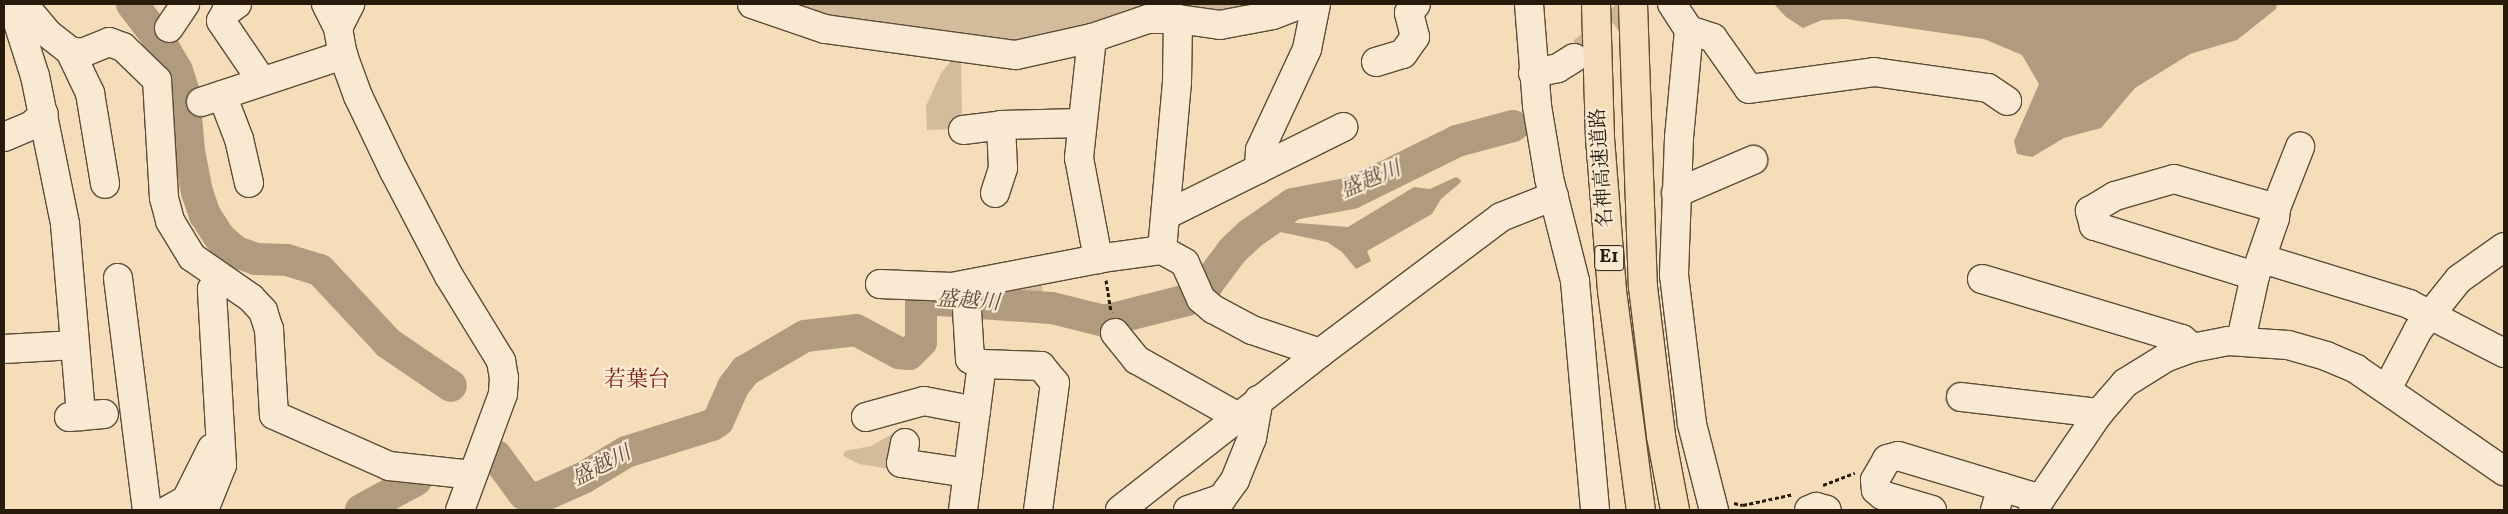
<!DOCTYPE html>
<html>
<head>
<meta charset="utf-8">
<style>
  body { margin:0 }
  #map { position:relative; width:2508px; height:514px; overflow:hidden; background:#f6ddb9; font-family:Vollkorn,"Noto Serif JP",serif }
  div>[style] { position:absolute }
  [style*='--x'] { left:calc(var(--x)*1px); top:calc(var(--y)*1px); width:calc(var(--w)*1px); rotate:calc(var(--a)*1deg) }
  .green>* { inset:0; background:#d3bc9c }
  .water>* { inset:0; background:#b09b7e }
  .stream>* { height:5.5px; margin:-2.75px; padding:0 2.75px; transform-origin:2.75px; border-radius:2.75px; background:#b09b7e }
  .river>* { height:32px; margin:-16px; padding:0 16px; transform-origin:16px; border-radius:16px; background:#b09b7e }
  .minor-tunnel>* { height:28px; margin-top:-14px; transform-origin:0; background:repeating-linear-gradient(90deg,#cdb696 0 28px,transparent 0 42px) }
  .path>* { height:3px; margin-top:-1.5px; transform-origin:0; background:repeating-linear-gradient(90deg,#281b0c 0 4px,transparent 0 6.5px) }
  .roads { filter:drop-shadow(1px 0 #5c4c37) drop-shadow(-1px 0 #5c4c37) drop-shadow(0 1px #5c4c37) drop-shadow(0 -1px #5c4c37) }
  .minor>* { height:28px; margin:-14px; padding:0 14px; transform-origin:14px; border-radius:14px; background:#f9e9d2 }
  .highway>* { height:28px; margin:-14px; padding:0 14px; transform-origin:14px; border-radius:14px; background:#f6ddb9 }
  span { translate:-50% -50%; white-space:nowrap; text-align:center; line-height:1.15; -webkit-text-stroke:4.5px #f9e9d2; paint-order:stroke }
  .shield-label span { padding:1px 4px; background:#f9e9d2; border:1px solid; border-radius:4px; -webkit-text-stroke-width:0 }
  .shield-label { font-size:19px; color:#281b0c; font-weight:700 }
  .street-label { font-size:20px; color:#281b0c }
  .water-label { font-size:21px; color:#5e4e3a; font-style:italic }
  .quarter-label { font-size:22px; color:#7a1f14 }
  .frame { position:absolute; inset:0; border:5px solid #281b0c; pointer-events:none }
</style>
</head>
<body>
<div id="map">
  <div class="green">
    <div style="clip-path:polygon(780px 4px,1266px 4px,1008px 47px,854px 29px)"></div>
    <div style="clip-path:polygon(961px 56px,962px 119px,958px 129px,927px 130px,926px 106px,941px 73px,952px 60px)"></div>
    <div style="clip-path:polygon(1041px 277px,1043px 293px,1022px 298px,969px 299px,950px 295px)"></div>
    <div style="clip-path:polygon(892px 434px,896px 436px,889px 469px,859px 464px,843px 456px,845px 451px,871px 446px)"></div>
  </div>
  <div class="water">
    <div style="clip-path:polygon(1774px 4px,2277px 4px,2276px 9px,2237px 40px,2190px 54px,2135px 88px,2101px 128px,2064px 138px,2032px 157px,2017px 154px,2014px 141px,2039px 84px,2022px 55px,1984px 39px,1846px 19px,1822px 20px,1803px 28px,1786px 17px)"></div>
    <div style="clip-path:polygon(1456px 177px,1461px 180px,1460px 183px,1441px 199px,1432px 214px,1367px 251px,1371px 261px,1356px 269px,1342px 252px,1327px 242px,1280px 232px,1261px 233px,1273px 221px,1348px 227px,1414px 187px,1430px 189px)"></div>
  </div>
  <div class="stream">
    <div style="--x:1258;--y:227;--w:15;--a:8"></div>
  </div>
  <div class="river">
    <div style="--x:132;--y:4;--w:43;--a:52.6"></div>
    <div style="--x:158;--y:38;--w:38;--a:60"></div>
    <div style="--x:177;--y:71;--w:23;--a:72"></div>
    <div style="--x:184;--y:93;--w:58;--a:85.1"></div>
    <div style="--x:189;--y:151;--w:42;--a:79"></div>
    <div style="--x:197;--y:192;--w:24;--a:71"></div>
    <div style="--x:205;--y:215;--w:27;--a:57"></div>
    <div style="--x:220;--y:238;--w:21;--a:41"></div>
    <div style="--x:236;--y:252;--w:21;--a:19"></div>
    <div style="--x:256;--y:259;--w:31;--a:2"></div>
    <div style="--x:287;--y:260;--w:34;--a:17"></div>
    <div style="--x:320;--y:270;--w:100;--a:47"></div>
    <div style="--x:388;--y:343;--w:76;--a:34.3"></div>
    <div style="--x:492;--y:457;--w:4;--a:-14"></div>
    <div style="--x:496;--y:456;--w:47;--a:53.6"></div>
    <div style="--x:524;--y:494;--w:13;--a:23"></div>
    <div style="--x:536;--y:499;--w:51;--a:-24.1"></div>
    <div style="--x:583;--y:478;--w:50;--a:-31.2"></div>
    <div style="--x:626;--y:452;--w:90;--a:-17.4"></div>
    <div style="--x:712;--y:425;--w:7;--a:-34"></div>
    <div style="--x:718;--y:421;--w:37;--a:-66"></div>
    <div style="--x:733;--y:387;--w:20;--a:-53"></div>
    <div style="--x:745;--y:371;--w:69;--a:-30.3"></div>
    <div style="--x:805;--y:336;--w:51;--a:-6.7"></div>
    <div style="--x:856;--y:330;--w:49;--a:28.1"></div>
    <div style="--x:899;--y:353;--w:10;--a:6"></div>
    <div style="--x:909;--y:354;--w:17;--a:-45"></div>
    <div style="--x:921;--y:342;--w:39;--a:-90"></div>
    <div style="--x:921;--y:303;--w:6;--a:-39"></div>
    <div style="--x:926;--y:299;--w:126;--a:4.1"></div>
    <div style="--x:1052;--y:308;--w:54;--a:14"></div>
    <div style="--x:1104;--y:321;--w:86;--a:-14.2"></div>
    <div style="--x:1187;--y:300;--w:24;--a:-36"></div>
    <div style="--x:1206;--y:286;--w:45;--a:-53.1"></div>
    <div style="--x:1233;--y:250;--w:23;--a:-43"></div>
    <div style="--x:1250;--y:234;--w:52;--a:-34.9"></div>
    <div style="--x:1293;--y:204;--w:60;--a:-10.6"></div>
    <div style="--x:1352;--y:193;--w:117;--a:-26.3"></div>
    <div style="--x:1457;--y:141;--w:58;--a:-15"></div>
    <div style="--x:361;--y:510;--w:63;--a:-28.6"></div>
  </div>
  <div class="minor-tunnel">
    <div style="--x:1582;--y:52;--w:74;--a:-40.6"></div>
  </div>
  <div class="path">
    <div style="--x:1106;--y:280;--w:33;--a:81"></div>
    <div style="--x:1823;--y:485;--w:34;--a:-21"></div>
    <div style="--x:1734;--y:503;--w:9;--a:13"></div>
    <div style="--x:1743;--y:505;--w:52;--a:-12.2"></div>
  </div>
  <div class="roads">
    <div class="minor">
      <div style="--x:12;--y:4;--w:76;--a:72.3"></div>
      <div style="--x:35;--y:76;--w:151;--a:78.5"></div>
      <div style="--x:65;--y:224;--w:193;--a:85.2"></div>
      <div style="--x:23;--y:4;--w:38;--a:50"></div>
      <div style="--x:47;--y:33;--w:29;--a:38"></div>
      <div style="--x:70;--y:51;--w:12;--a:9"></div>
      <div style="--x:82;--y:53;--w:29;--a:-22"></div>
      <div style="--x:109;--y:42;--w:15;--a:20"></div>
      <div style="--x:123;--y:47;--w:47;--a:44.1"></div>
      <div style="--x:157;--y:80;--w:118;--a:86.6"></div>
      <div style="--x:164;--y:198;--w:24;--a:75"></div>
      <div style="--x:170;--y:221;--w:42;--a:58.6"></div>
      <div style="--x:192;--y:257;--w:72;--a:34.8"></div>
      <div style="--x:251;--y:298;--w:18;--a:47"></div>
      <div style="--x:263;--y:311;--w:19;--a:72"></div>
      <div style="--x:269;--y:329;--w:86;--a:86.7"></div>
      <div style="--x:274;--y:415;--w:126;--a:23.9"></div>
      <div style="--x:389;--y:466;--w:84;--a:6.1"></div>
      <div style="--x:237;--y:4;--w:14;--a:144"></div>
      <div style="--x:226;--y:12;--w:10;--a:119"></div>
      <div style="--x:221;--y:21;--w:73;--a:55.7"></div>
      <div style="--x:326;--y:4;--w:27;--a:63"></div>
      <div style="--x:338;--y:28;--w:27;--a:80"></div>
      <div style="--x:343;--y:55;--w:44;--a:69.9"></div>
      <div style="--x:358;--y:96;--w:83;--a:64.4"></div>
      <div style="--x:394;--y:171;--w:119;--a:62.4"></div>
      <div style="--x:449;--y:276;--w:100;--a:58.5"></div>
      <div style="--x:501;--y:361;--w:17;--a:80"></div>
      <div style="--x:504;--y:378;--w:16;--a:94"></div>
      <div style="--x:503;--y:394;--w:124;--a:110.3"></div>
      <div style="--x:752;--y:4;--w:77;--a:18.9"></div>
      <div style="--x:825;--y:29;--w:193;--a:7.8"></div>
      <div style="--x:1016;--y:55;--w:78;--a:-12.6"></div>
      <div style="--x:1092;--y:38;--w:59;--a:-18.7"></div>
      <div style="--x:1148;--y:19;--w:30;--a:0"></div>
      <div style="--x:1178;--y:19;--w:42;--a:8.1"></div>
      <div style="--x:1220;--y:25;--w:54;--a:-10.7"></div>
      <div style="--x:1273;--y:15;--w:30;--a:-21"></div>
      <div style="--x:1529;--y:4;--w:102;--a:85.5"></div>
      <div style="--x:1537;--y:106;--w:73;--a:80.5"></div>
      <div style="--x:1549;--y:178;--w:106;--a:75.8"></div>
      <div style="--x:1575;--y:281;--w:230;--a:85"></div>
      <div style="--x:1672;--y:4;--w:31;--a:57"></div>
      <div style="--x:1689;--y:30;--w:108;--a:95.3"></div>
      <div style="--x:1679;--y:138;--w:137;--a:92.1"></div>
      <div style="--x:1674;--y:275;--w:150;--a:83.1"></div>
      <div style="--x:1692;--y:424;--w:89;--a:75.7"></div>
      <div style="--x:1178;--y:19;--w:63;--a:90.9"></div>
      <div style="--x:1177;--y:82;--w:169;--a:95.1"></div>
      <div style="--x:1162;--y:250;--w:26;--a:29"></div>
      <div style="--x:1185;--y:263;--w:39;--a:66"></div>
      <div style="--x:1201;--y:299;--w:16;--a:40"></div>
      <div style="--x:1213;--y:309;--w:44;--a:28.3"></div>
      <div style="--x:1252;--y:330;--w:72;--a:18.7"></div>
      <div style="--x:169;--y:28;--w:29;--a:-56"></div>
      <div style="--x:338;--y:28;--w:27;--a:-63"></div>
      <div style="--x:1689;--y:30;--w:25;--a:18"></div>
      <div style="--x:1713;--y:38;--w:62;--a:54.8"></div>
      <div style="--x:1749;--y:89;--w:126;--a:-7.7"></div>
      <div style="--x:1874;--y:72;--w:115;--a:8"></div>
      <div style="--x:1988;--y:88;--w:23;--a:34"></div>
      <div style="--x:1092;--y:38;--w:121;--a:96.2"></div>
      <div style="--x:1079;--y:158;--w:103;--a:79.3"></div>
      <div style="--x:70;--y:51;--w:47;--a:64.5"></div>
      <div style="--x:90;--y:93;--w:92;--a:80.6"></div>
      <div style="--x:1376;--y:62;--w:28;--a:-17"></div>
      <div style="--x:1403;--y:54;--w:21;--a:-55"></div>
      <div style="--x:1415;--y:37;--w:25;--a:-104"></div>
      <div style="--x:1409;--y:13;--w:11;--a:-52"></div>
      <div style="--x:1533;--y:73;--w:25;--a:-11"></div>
      <div style="--x:1558;--y:68;--w:19;--a:-32"></div>
      <div style="--x:222;--y:95;--w:47;--a:68.9"></div>
      <div style="--x:239;--y:139;--w:45;--a:77.2"></div>
      <div style="--x:201;--y:102;--w:150;--a:-18.3"></div>
      <div style="--x:963;--y:130;--w:38;--a:-7"></div>
      <div style="--x:1001;--y:125;--w:80;--a:-1.4"></div>
      <div style="--x:4;--y:137;--w:30;--a:-23"></div>
      <div style="--x:32;--y:125;--w:16;--a:-43"></div>
      <div style="--x:1259;--y:169;--w:19;--a:-87"></div>
      <div style="--x:1260;--y:150;--w:111;--a:-65"></div>
      <div style="--x:1307;--y:49;--w:46;--a:-78.7"></div>
      <div style="--x:995;--y:193;--w:26;--a:-72"></div>
      <div style="--x:1003;--y:168;--w:43;--a:-92.7"></div>
      <div style="--x:1676;--y:193;--w:84;--a:-23.2"></div>
      <div style="--x:1166;--y:215;--w:198;--a:-26.4"></div>
      <div style="--x:2263;--y:259;--w:153;--a:17.1"></div>
      <div style="--x:2409;--y:304;--w:107;--a:27.3"></div>
      <div style="--x:2255;--y:276;--w:169;--a:-162.7"></div>
      <div style="--x:2094;--y:226;--w:16;--a:-105"></div>
      <div style="--x:2090;--y:211;--w:29;--a:-31"></div>
      <div style="--x:2115;--y:196;--w:61;--a:-16.1"></div>
      <div style="--x:2174;--y:179;--w:106;--a:15.9"></div>
      <div style="--x:118;--y:278;--w:234;--a:82.9"></div>
      <div style="--x:1982;--y:279;--w:209;--a:16.7"></div>
      <div style="--x:2182;--y:339;--w:13;--a:42"></div>
      <div style="--x:880;--y:284;--w:72;--a:2.4"></div>
      <div style="--x:952;--y:287;--w:154;--a:-10.9"></div>
      <div style="--x:1103;--y:258;--w:60;--a:-7.7"></div>
      <div style="--x:967;--y:310;--w:49;--a:86.5"></div>
      <div style="--x:970;--y:359;--w:13;--a:23"></div>
      <div style="--x:1115;--y:333;--w:35;--a:51"></div>
      <div style="--x:1137;--y:360;--w:116;--a:29.4"></div>
      <div style="--x:2241;--y:340;--w:66;--a:-77.7"></div>
      <div style="--x:2255;--y:276;--w:61;--a:-71"></div>
      <div style="--x:2275;--y:218;--w:10;--a:-84"></div>
      <div style="--x:2276;--y:208;--w:66;--a:-68.5"></div>
      <div style="--x:4;--y:349;--w:71;--a:-3.2"></div>
      <div style="--x:2387;--y:389;--w:67;--a:-62.3"></div>
      <div style="--x:2418;--y:330;--w:65;--a:-51.2"></div>
      <div style="--x:2459;--y:279;--w:55;--a:-35.4"></div>
      <div style="--x:1961;--y:397;--w:139;--a:6.6"></div>
      <div style="--x:69;--y:417;--w:35;--a:-5"></div>
      <div style="--x:866;--y:417;--w:60;--a:-15.4"></div>
      <div style="--x:924;--y:401;--w:53;--a:10.9"></div>
      <div style="--x:905;--y:443;--w:20;--a:101"></div>
      <div style="--x:901;--y:463;--w:68;--a:8.5"></div>
      <div style="--x:168;--y:510;--w:21;--a:-29"></div>
      <div style="--x:186;--y:500;--w:58;--a:-63.4"></div>
      <div style="--x:204;--y:510;--w:48;--a:-68.2"></div>
      <div style="--x:222;--y:465;--w:176;--a:-93.3"></div>
      <div style="--x:212;--y:289;--w:13;--a:-58"></div>
      <div style="--x:963;--y:510;--w:147;--a:-82.6"></div>
      <div style="--x:982;--y:364;--w:59;--a:1.9"></div>
      <div style="--x:1041;--y:366;--w:22;--a:51"></div>
      <div style="--x:1055;--y:383;--w:128;--a:97.6"></div>
      <div style="--x:1120;--y:510;--w:254;--a:-38.1"></div>
      <div style="--x:1320;--y:353;--w:226;--a:-36.9"></div>
      <div style="--x:1501;--y:217;--w:57;--a:-21.6"></div>
      <div style="--x:1188;--y:510;--w:36;--a:-19"></div>
      <div style="--x:1222;--y:498;--w:22;--a:-54"></div>
      <div style="--x:1235;--y:480;--w:45;--a:-68"></div>
      <div style="--x:1252;--y:438;--w:39;--a:-80"></div>
      <div style="--x:1809;--y:510;--w:8;--a:-23"></div>
      <div style="--x:1816;--y:507;--w:11;--a:15"></div>
      <div style="--x:1932;--y:510;--w:52;--a:-163.3"></div>
      <div style="--x:1882;--y:495;--w:8;--a:-140"></div>
      <div style="--x:1876;--y:490;--w:10;--a:-96"></div>
      <div style="--x:1875;--y:480;--w:24;--a:-60"></div>
      <div style="--x:1887;--y:459;--w:11;--a:-15"></div>
      <div style="--x:1898;--y:456;--w:149;--a:16.7"></div>
      <div style="--x:1995;--y:510;--w:24;--a:-73"></div>
      <div style="--x:2033;--y:510;--w:117;--a:-55.8"></div>
      <div style="--x:2099;--y:413;--w:40;--a:-49"></div>
      <div style="--x:2125;--y:383;--w:49;--a:-31.8"></div>
      <div style="--x:2167;--y:357;--w:27;--a:-20"></div>
      <div style="--x:2192;--y:348;--w:37;--a:-11"></div>
      <div style="--x:2228;--y:341;--w:60;--a:3.8"></div>
      <div style="--x:2288;--y:345;--w:40;--a:16"></div>
      <div style="--x:2326;--y:356;--w:33;--a:23"></div>
      <div style="--x:2356;--y:369;--w:180;--a:34.6"></div>
    </div>
    <div class="highway">
      <div style="--x:1596;--y:4;--w:134;--a:88.3"></div>
      <div style="--x:1600;--y:138;--w:153;--a:85.5"></div>
      <div style="--x:1612;--y:291;--w:221;--a:82.5"></div>
      <div style="--x:1633;--y:4;--w:283;--a:88"></div>
      <div style="--x:1643;--y:287;--w:150;--a:83.1"></div>
      <div style="--x:1661;--y:436;--w:75;--a:79.3"></div>
    </div>
  </div>
  <div class="shield-label">
    <span style="left:1609px;top:258px">E1</span>
  </div>
  <div class="street-label">
    <span style="left:1603px;top:168px;rotate:-94deg">名神高速道路</span>
  </div>
  <div class="water-label">
    <span style="left:1371px;top:181px;rotate:-23deg">盛越川</span>
    <span style="left:968px;top:302px;rotate:4deg">盛越川</span>
    <span style="left:602px;top:467px;rotate:-27deg">盛越川</span>
  </div>
  <div class="quarter-label">
    <span style="left:637px;top:381px">若葉台</span>
  </div>
  <div class="frame"></div>
</div>
</body>
</html>
